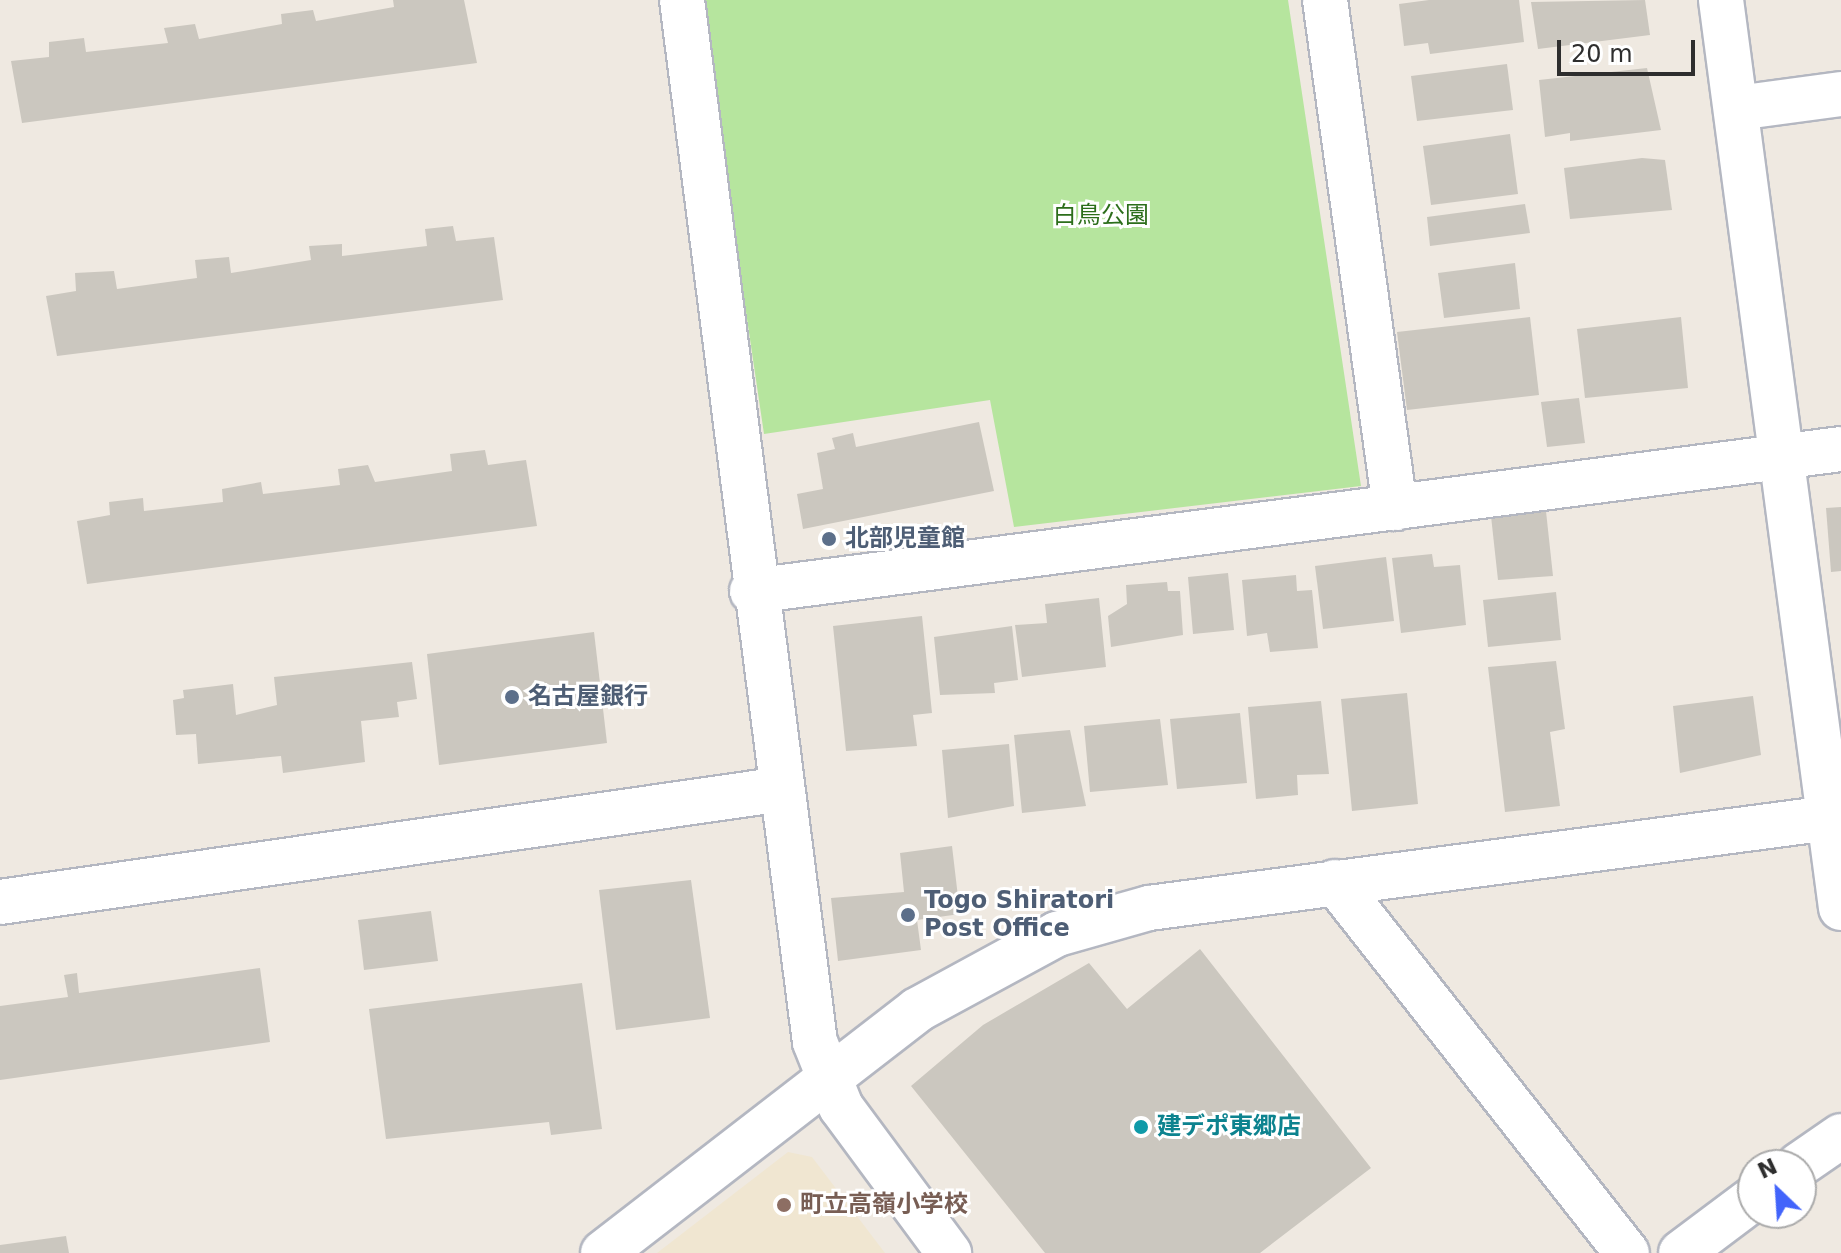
<!DOCTYPE html>
<html>
<head>
<meta charset="utf-8">
<style>
  body { margin:0 }
  #map { position:relative; width:1841px; height:1253px; overflow:hidden; background:#efe9e1; font-family:"DejaVu Sans","Noto Sans JP",sans-serif }
  div>[style] { position:absolute }
  [style*='--x'] { left:calc(var(--x)*1px); top:calc(var(--y)*1px); width:calc(var(--w)*1px); rotate:calc(var(--a)*1deg) }
  .education>* { inset:0; background:#f0e6d1 }
  .green>* { inset:0; background:#b6e59e }
  .building>* { inset:0; background:#cbc7bf }
  .roads { filter:drop-shadow(2px 0 #b4b7c1) drop-shadow(-2px 0 #b4b7c1) drop-shadow(0 2px #b4b7c1) drop-shadow(0 -2px #b4b7c1) }
  .street>* { height:44px; margin:-22px; padding:0 22px; transform-origin:22px; border-radius:22px; background:#fff }
  .secondary>* { height:44px; margin:-22px; padding:0 22px; transform-origin:22px; border-radius:22px; background:#fff }
  .dots>* { width:22px; height:22px; translate:-50% -50%; box-sizing:border-box; border:4px solid #fff; border-radius:50% }
  span { translate:-50% -50%; white-space:nowrap; text-align:center; line-height:1.15; -webkit-text-stroke:6px #fff; paint-order:stroke }
  .park-label { font-size:24px; color:#2c6e1b }
  .service-label { font-size:24px; color:#4e5e75; font-weight:700 }
  .left { translate:0 -50%; text-align:left }
  .culture-label { font-size:24px; color:#0d838f; font-weight:700 }
  .education-label { font-size:24px; color:#785e54; font-weight:700 }
  .north { position:absolute; left:1737px; top:1149px; width:80px; height:80px; box-sizing:border-box; background:#fff; border:2px solid #ababab; border-radius:50%; rotate:335deg; font-size:22px; font-weight:700; line-height:32px; text-align:center; color:#2e2e2e }
  .north::after { content:''; display:block; margin:auto; width:28px; height:36px; background:#4264fb; clip-path:polygon(50% 0,100% 100%,50% 72%,0 100%) }
  .scale { position:absolute; left:1557px; top:40px; width:138px; height:36px; box-sizing:border-box; border:4px solid #2e2e2e; border-top:0; padding-left:10px; font-size:24px; line-height:28px; white-space:nowrap; color:#2e2e2e; -webkit-text-stroke:6px #fff; paint-order:stroke }
</style>
</head>
<body>
<div id="map">
  <div class="education">
    <div style="clip-path:polygon(788px 1152px,812px 1157px,885px 1253px,657px 1253px)"></div>
  </div>
  <div class="green">
    <div style="clip-path:polygon(700px 0,1288px 0,1361px 486px,1014px 527px,990px 400px,764px 434px)"></div>
  </div>
  <div class="building">
    <div style="clip-path:polygon(393px 0,464px 0,477px 63px,22px 123px,11px 61px,49px 57px,49px 42px,84px 38px,86px 52px,168px 43px,164px 28px,195px 24px,199px 39px,282px 24px,281px 14px,313px 10px,316px 21px,394px 7px)"></div>
    <div style="clip-path:polygon(1429px 0,1519px 0,1524px 42px,1430px 54px,1428px 43px,1404px 46px,1399px 4px)"></div>
    <div style="clip-path:polygon(1645px 0,1650px 35px,1538px 49px,1531px 2px)"></div>
    <div style="clip-path:polygon(1507px 64px,1513px 110px,1417px 121px,1411px 76px)"></div>
    <div style="clip-path:polygon(1647px 68px,1661px 130px,1570px 141px,1570px 133px,1545px 137px,1539px 80px)"></div>
    <div style="clip-path:polygon(1510px 134px,1518px 194px,1431px 205px,1423px 146px)"></div>
    <div style="clip-path:polygon(1642px 158px,1665px 160px,1672px 210px,1570px 219px,1564px 168px)"></div>
    <div style="clip-path:polygon(1525px 204px,1530px 233px,1430px 246px,1427px 217px)"></div>
    <div style="clip-path:polygon(453px 226px,456px 241px,494px 237px,503px 300px,57px 356px,46px 296px,76px 291px,75px 273px,114px 271px,117px 289px,197px 278px,195px 260px,229px 257px,231px 273px,311px 260px,309px 246px,342px 244px,342px 256px,427px 246px,425px 229px)"></div>
    <div style="clip-path:polygon(1515px 263px,1520px 309px,1444px 318px,1438px 273px)"></div>
    <div style="clip-path:polygon(1530px 317px,1539px 395px,1407px 410px,1397px 332px)"></div>
    <div style="clip-path:polygon(1681px 317px,1688px 388px,1585px 398px,1577px 329px)"></div>
    <div style="clip-path:polygon(1579px 398px,1585px 443px,1547px 447px,1541px 402px)"></div>
    <div style="clip-path:polygon(979px 422px,994px 491px,803px 529px,797px 494px,823px 489px,817px 453px,835px 449px,832px 438px,853px 433px,856px 447px)"></div>
    <div style="clip-path:polygon(485px 450px,488px 465px,526px 460px,537px 526px,87px 584px,77px 521px,110px 515px,109px 502px,143px 498px,144px 511px,223px 502px,222px 489px,261px 482px,263px 494px,340px 485px,338px 469px,368px 465px,375px 482px,452px 471px,450px 454px)"></div>
    <div style="clip-path:polygon(1545px 502px,1553px 576px,1498px 580px,1490px 507px)"></div>
    <div style="clip-path:polygon(1841px 507px,1841px 571px,1831px 572px,1826px 508px)"></div>
    <div style="clip-path:polygon(1432px 554px,1434px 567px,1460px 565px,1466px 625px,1401px 633px,1392px 558px)"></div>
    <div style="clip-path:polygon(1386px 557px,1394px 621px,1323px 629px,1315px 566px)"></div>
    <div style="clip-path:polygon(1228px 573px,1234px 630px,1193px 634px,1188px 577px)"></div>
    <div style="clip-path:polygon(1296px 575px,1297px 591px,1312px 590px,1318px 648px,1270px 652px,1267px 633px,1247px 636px,1242px 580px)"></div>
    <div style="clip-path:polygon(1167px 582px,1168px 591px,1180px 591px,1183px 635px,1111px 647px,1108px 616px,1127px 604px,1126px 585px)"></div>
    <div style="clip-path:polygon(1556px 592px,1561px 640px,1488px 647px,1483px 600px)"></div>
    <div style="clip-path:polygon(1099px 598px,1106px 667px,1022px 677px,1015px 625px,1047px 623px,1045px 604px)"></div>
    <div style="clip-path:polygon(922px 616px,932px 713px,913px 715px,917px 746px,846px 751px,833px 626px)"></div>
    <div style="clip-path:polygon(1012px 626px,1018px 680px,994px 683px,995px 693px,940px 695px,934px 637px)"></div>
    <div style="clip-path:polygon(594px 632px,607px 743px,439px 765px,427px 654px)"></div>
    <div style="clip-path:polygon(1556px 661px,1565px 729px,1550px 732px,1560px 806px,1505px 812px,1488px 667px)"></div>
    <div style="clip-path:polygon(412px 662px,417px 699px,397px 702px,399px 717px,361px 721px,365px 762px,283px 773px,281px 756px,198px 764px,196px 734px,176px 735px,173px 700px,184px 698px,183px 690px,233px 684px,236px 715px,277px 705px,274px 677px)"></div>
    <div style="clip-path:polygon(1407px 693px,1418px 804px,1352px 811px,1341px 699px)"></div>
    <div style="clip-path:polygon(1753px 696px,1761px 755px,1680px 773px,1673px 706px)"></div>
    <div style="clip-path:polygon(1321px 701px,1329px 774px,1297px 775px,1298px 795px,1256px 799px,1248px 707px)"></div>
    <div style="clip-path:polygon(1240px 713px,1247px 783px,1177px 789px,1170px 719px)"></div>
    <div style="clip-path:polygon(1160px 719px,1168px 785px,1090px 792px,1084px 726px)"></div>
    <div style="clip-path:polygon(1070px 730px,1086px 806px,1022px 813px,1014px 735px)"></div>
    <div style="clip-path:polygon(1009px 744px,1014px 806px,948px 818px,942px 750px)"></div>
    <div style="clip-path:polygon(952px 846px,960px 914px,917px 920px,921px 950px,838px 961px,831px 898px,904px 892px,900px 853px)"></div>
    <div style="clip-path:polygon(691px 880px,710px 1018px,616px 1030px,599px 890px)"></div>
    <div style="clip-path:polygon(431px 911px,438px 961px,364px 970px,358px 920px)"></div>
    <div style="clip-path:polygon(1200px 949px,1371px 1168px,1260px 1253px,1045px 1253px,911px 1086px,983px 1025px,1089px 963px,1127px 1009px)"></div>
    <div style="clip-path:polygon(260px 968px,270px 1042px,0 1080px,0 1006px,68px 997px,64px 975px,77px 973px,79px 993px)"></div>
    <div style="clip-path:polygon(582px 983px,602px 1129px,551px 1135px,549px 1122px,386px 1139px,369px 1009px)"></div>
    <div style="clip-path:polygon(66px 1236px,69px 1253px,0 1253px,0 1245px)"></div>
  </div>
  <div class="roads">
    <div class="street">
      <div style="--x:1325;--y:0;--w:513;--a:82.15"></div>
      <div style="--x:1721;--y:0;--w:916;--a:82.47"></div>
      <div style="--x:1737;--y:108;--w:105;--a:-7.7"></div>
      <div style="--x:752;--y:591;--w:1098;--a:-7.43"></div>
      <div style="--x:1335;--y:882;--w:472;--a:51.8"></div>
      <div style="--x:1799;--y:1165;--w:51;--a:-34.6"></div>
      <div style="--x:603;--y:1253;--w:397;--a:-37.7"></div>
      <div style="--x:917;--y:1010;--w:159;--a:-28.5"></div>
      <div style="--x:1057;--y:934;--w:96;--a:-15.8"></div>
      <div style="--x:1149;--y:908;--w:686;--a:-7.54"></div>
      <div style="--x:1681;--y:1253;--w:90;--a:-36.9"></div>
    </div>
    <div class="secondary">
      <div style="--x:682;--y:0;--w:1050;--a:82.73"></div>
      <div style="--x:815;--y:1042;--w:70;--a:68.2"></div>
      <div style="--x:841;--y:1107;--w:182;--a:53.5"></div>
      <div style="--x:0;--y:902;--w:790;--a:-8.22"></div>
    </div>
  </div>
  <div class="dots">
    <div style="left:829px;top:539px;background:#5c6f8a"></div>
    <div style="left:512px;top:697px;background:#5c6f8a"></div>
    <div style="left:908px;top:915px;background:#5c6f8a"></div>
    <div style="left:1141px;top:1127px;background:#0f9aa8"></div>
    <div style="left:784px;top:1205px;background:#8d6e63"></div>
  </div>
  <div class="park-label">
    <span style="left:1101px;top:216px">白鳥公園</span>
  </div>
  <div class="service-label">
    <span class="left" style="left:845px;top:539px">北部児童館</span>
    <span class="left" style="left:528px;top:697px">名古屋銀行</span>
    <span class="left" style="left:924px;top:915px">Togo Shiratori<br>Post Office</span>
  </div>
  <div class="culture-label">
    <span class="left" style="left:1157px;top:1127px">建デポ東郷店</span>
  </div>
  <div class="education-label">
    <span class="left" style="left:800px;top:1205px">町立高嶺小学校</span>
  </div>
  <div class="north">N</div>
  <div class="scale">20 m</div>
</div>
</body>
</html>
